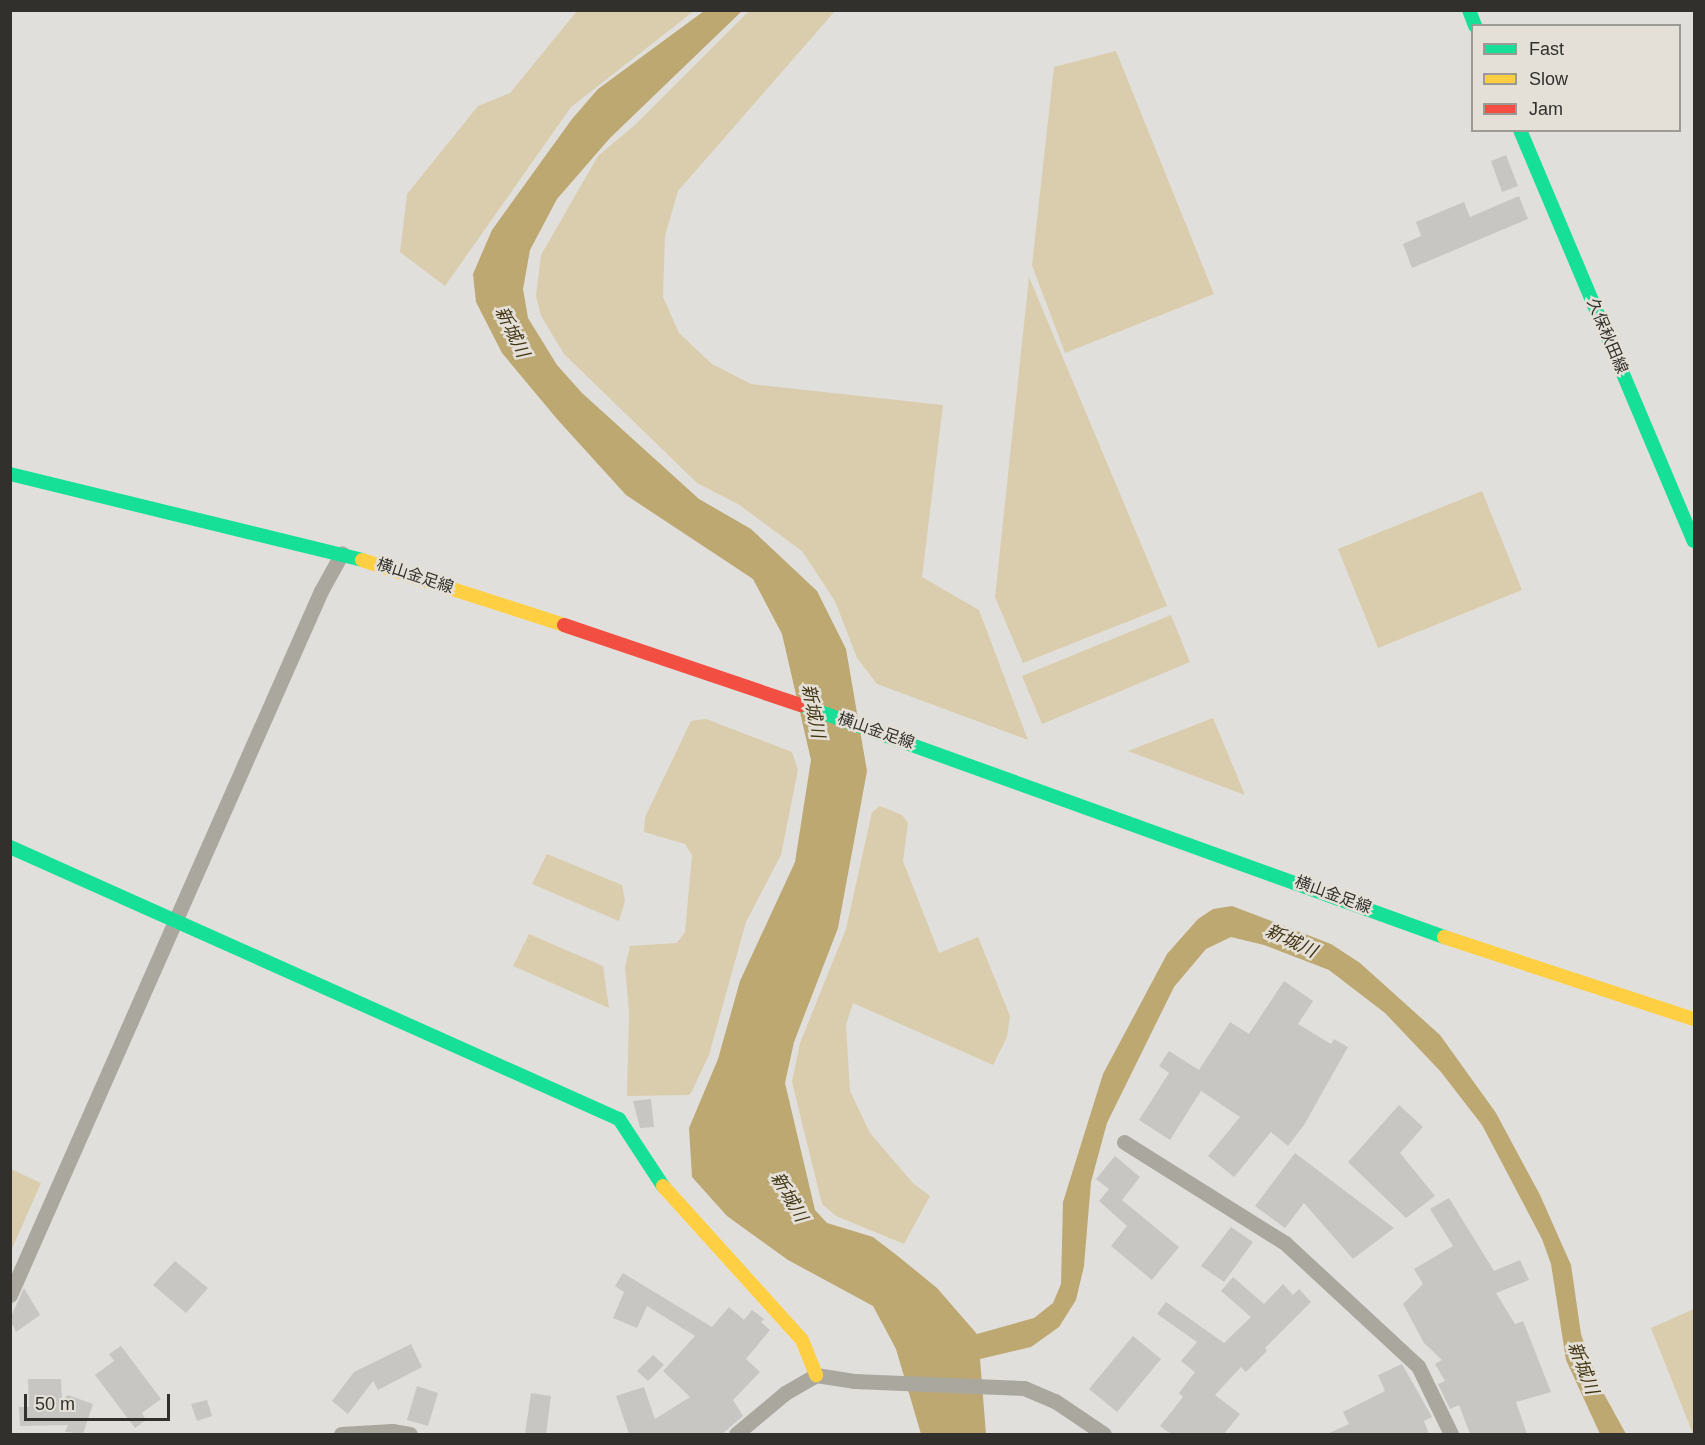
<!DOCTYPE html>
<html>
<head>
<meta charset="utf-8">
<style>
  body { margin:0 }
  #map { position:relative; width:1705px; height:1445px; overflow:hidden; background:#e1dfdb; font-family:Helvetica,"Noto Sans JP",sans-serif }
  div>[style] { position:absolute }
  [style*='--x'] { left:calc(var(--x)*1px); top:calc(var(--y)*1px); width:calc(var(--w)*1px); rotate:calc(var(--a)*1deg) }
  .green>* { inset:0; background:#dacdad }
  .water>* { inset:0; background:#bda872 }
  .building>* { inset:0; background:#c7c6c3 }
  .street>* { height:15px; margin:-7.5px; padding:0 7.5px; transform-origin:7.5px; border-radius:7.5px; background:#aaa79f }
  .fast>* { height:14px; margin:-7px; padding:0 7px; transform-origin:7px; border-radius:7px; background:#16e098 }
  .slow>* { height:14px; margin:-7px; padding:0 7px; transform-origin:7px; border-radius:7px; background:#ffcf43 }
  .jam>* { height:14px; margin:-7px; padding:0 7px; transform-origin:7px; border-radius:7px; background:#f24e42 }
  span { translate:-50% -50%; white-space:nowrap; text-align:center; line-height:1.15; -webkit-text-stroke:5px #e4e0d8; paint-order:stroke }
  .street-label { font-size:16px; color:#31302d }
  .water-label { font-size:18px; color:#423514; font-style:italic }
  .frame { position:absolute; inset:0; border:12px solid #31302d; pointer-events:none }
  .legend { position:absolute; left:1471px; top:24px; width:210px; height:108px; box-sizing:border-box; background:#e4e0d8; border:2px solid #9c9a94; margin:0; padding:8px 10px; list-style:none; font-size:18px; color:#31302d }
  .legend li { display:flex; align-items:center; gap:12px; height:30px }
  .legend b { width:30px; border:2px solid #9c9a94 }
  .scale { position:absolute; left:24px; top:1394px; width:146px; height:27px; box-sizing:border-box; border:3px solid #31302d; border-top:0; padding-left:8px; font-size:18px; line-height:21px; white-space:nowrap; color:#31302d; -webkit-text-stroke:4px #e4e0d8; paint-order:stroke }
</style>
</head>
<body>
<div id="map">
  <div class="green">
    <div style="clip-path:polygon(577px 11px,694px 11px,571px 107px,445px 286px,400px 252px,407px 194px,478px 106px,510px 93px)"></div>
    <div style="clip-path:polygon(749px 11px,835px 11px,678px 191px,665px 236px,663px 297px,679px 333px,712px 364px,751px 384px,943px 405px,922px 577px,979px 610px,1028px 740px,877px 684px,857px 658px,835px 601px,802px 551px,738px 504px,697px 483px,564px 354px,541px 316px,536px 296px,541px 255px,598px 156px,636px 124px)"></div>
    <div style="clip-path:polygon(1116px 51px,1214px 294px,1065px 353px,1032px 265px,1054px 67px)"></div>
    <div style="clip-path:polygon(1029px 277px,1167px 606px,1023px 663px,995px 597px)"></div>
    <div style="clip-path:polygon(1482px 491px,1522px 590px,1378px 648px,1338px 549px)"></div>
    <div style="clip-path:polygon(1171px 615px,1190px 662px,1042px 724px,1022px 676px)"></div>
    <div style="clip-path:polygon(1213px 718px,1245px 795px,1128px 751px)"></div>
    <div style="clip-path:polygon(706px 719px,792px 752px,798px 770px,781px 855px,746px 922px,709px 1055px,692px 1091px,689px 1095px,627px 1096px,629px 1012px,625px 967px,630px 946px,677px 943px,685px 932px,692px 855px,685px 844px,644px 832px,645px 817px,691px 721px)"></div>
    <div style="clip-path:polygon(880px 806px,902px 815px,908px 823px,903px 861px,939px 953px,978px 937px,1010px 1016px,1007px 1037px,993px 1065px,853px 1003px,846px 1025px,850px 1091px,870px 1133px,913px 1183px,930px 1196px,904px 1244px,836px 1216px,822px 1204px,792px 1082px,800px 1043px,846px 929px,872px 812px)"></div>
    <div style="clip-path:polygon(547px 854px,622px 885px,625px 901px,619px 921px,532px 884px)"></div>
    <div style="clip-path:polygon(529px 934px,603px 966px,609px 1008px,513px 966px)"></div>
    <div style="clip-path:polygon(11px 1169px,41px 1183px,11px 1251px)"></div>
    <div style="clip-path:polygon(1694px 1309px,1694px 1434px,1693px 1434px,1651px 1328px)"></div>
  </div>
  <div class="water">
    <div style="clip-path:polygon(704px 11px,742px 11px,610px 138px,557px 199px,530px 250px,523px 289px,528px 318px,557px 365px,582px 393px,699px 499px,751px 529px,817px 591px,846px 649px,867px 771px,838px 928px,794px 1042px,785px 1083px,815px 1210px,827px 1223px,873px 1237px,899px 1257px,937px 1288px,977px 1334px,1034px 1318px,1053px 1303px,1061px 1284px,1063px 1202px,1103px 1074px,1167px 954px,1198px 919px,1213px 909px,1232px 906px,1331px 944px,1360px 963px,1440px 1035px,1496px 1113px,1540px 1195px,1571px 1265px,1581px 1334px,1599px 1385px,1626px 1434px,1600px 1434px,1566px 1360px,1551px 1264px,1542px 1239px,1482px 1125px,1441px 1072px,1385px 1013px,1329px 970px,1264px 945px,1231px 937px,1206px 949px,1174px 987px,1107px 1123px,1091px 1182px,1084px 1266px,1076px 1300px,1059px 1327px,1031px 1347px,980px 1359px,986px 1434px,921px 1434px,896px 1349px,873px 1306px,788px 1260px,727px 1216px,692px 1177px,689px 1128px,718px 1059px,740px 981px,795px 862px,811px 760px,782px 634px,753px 579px,626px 495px,557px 419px,502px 353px,476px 302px,473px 274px,492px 230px,572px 119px,598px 89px)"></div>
  </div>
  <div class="building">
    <div style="clip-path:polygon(1506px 155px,1518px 186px,1502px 192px,1491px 161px)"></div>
    <div style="clip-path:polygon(1519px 196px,1528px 219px,1412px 268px,1403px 244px,1421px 236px,1416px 222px,1464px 202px,1470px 217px)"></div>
    <div style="clip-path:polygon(1284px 981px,1313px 1001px,1298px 1024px,1331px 1044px,1334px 1039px,1348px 1047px,1304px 1125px,1288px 1146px,1271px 1132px,1234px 1177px,1208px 1156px,1240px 1117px,1201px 1091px,1170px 1140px,1139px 1120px,1169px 1073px,1159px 1066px,1169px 1051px,1199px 1070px,1230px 1022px,1249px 1034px)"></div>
    <div style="clip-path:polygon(651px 1099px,654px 1127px,640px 1128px,633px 1101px)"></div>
    <div style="clip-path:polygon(1399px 1105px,1423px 1127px,1400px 1153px,1435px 1196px,1406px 1218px,1348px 1162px)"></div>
    <div style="clip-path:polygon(1295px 1153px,1394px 1228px,1353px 1259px,1304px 1203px,1285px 1228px,1255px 1206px)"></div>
    <div style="clip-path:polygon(1115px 1156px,1140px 1177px,1122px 1200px,1179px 1247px,1152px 1280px,1111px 1246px,1127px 1226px,1099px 1201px,1109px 1189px,1096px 1179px)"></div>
    <div style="clip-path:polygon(1449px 1198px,1494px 1271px,1520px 1260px,1529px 1280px,1496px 1293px,1515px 1324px,1523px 1321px,1551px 1392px,1516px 1402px,1527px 1434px,1470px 1434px,1459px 1405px,1450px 1409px,1438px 1384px,1445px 1381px,1435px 1364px,1442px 1360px,1424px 1343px,1403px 1304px,1423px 1284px,1414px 1269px,1453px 1246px,1430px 1209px)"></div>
    <div style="clip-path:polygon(1231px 1227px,1253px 1242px,1224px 1282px,1201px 1266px)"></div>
    <div style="clip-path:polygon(175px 1261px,208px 1288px,186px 1313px,153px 1285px)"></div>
    <div style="clip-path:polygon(623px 1273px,712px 1327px,729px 1307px,744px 1320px,752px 1310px,764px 1319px,761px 1322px,770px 1330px,746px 1359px,760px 1372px,733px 1400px,743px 1416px,722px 1434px,629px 1434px,616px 1396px,644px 1387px,655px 1419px,690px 1397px,663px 1371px,695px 1336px,647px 1306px,637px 1328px,613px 1318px,624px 1292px,615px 1286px)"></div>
    <div style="clip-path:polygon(1233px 1277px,1264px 1304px,1283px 1284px,1293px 1295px,1299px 1289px,1311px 1302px,1265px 1348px,1267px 1351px,1246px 1372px,1241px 1367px,1215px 1395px,1240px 1414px,1224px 1434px,1171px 1434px,1160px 1426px,1183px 1397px,1179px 1393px,1195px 1372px,1181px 1361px,1197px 1342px,1157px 1314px,1166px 1302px,1224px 1343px,1251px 1317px,1221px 1291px)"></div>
    <div style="clip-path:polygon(24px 1288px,40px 1315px,16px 1332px,10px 1319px)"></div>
    <div style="clip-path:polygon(1133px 1336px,1161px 1359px,1117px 1412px,1089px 1389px)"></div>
    <div style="clip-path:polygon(411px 1344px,422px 1367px,378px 1390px,373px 1381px,348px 1414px,332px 1401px,354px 1372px)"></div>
    <div style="clip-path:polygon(121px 1346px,161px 1399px,142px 1413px,146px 1420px,135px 1428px,95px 1375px,114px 1361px,109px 1354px)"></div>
    <div style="clip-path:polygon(653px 1355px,664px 1365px,648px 1381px,637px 1371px)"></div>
    <div style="clip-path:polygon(1402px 1364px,1432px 1417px,1424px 1421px,1429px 1434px,1327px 1434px,1349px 1424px,1343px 1412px,1385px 1391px,1378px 1375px)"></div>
    <div style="clip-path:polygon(28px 1379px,61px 1379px,62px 1400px,68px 1395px,93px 1404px,83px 1434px,65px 1432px,68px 1425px,20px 1426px,19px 1407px,29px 1407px)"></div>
    <div style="clip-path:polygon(417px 1386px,438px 1393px,428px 1426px,407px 1420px)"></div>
    <div style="clip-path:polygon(531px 1393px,551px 1396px,546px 1434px,525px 1434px)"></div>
    <div style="clip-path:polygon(207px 1400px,212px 1416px,197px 1421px,191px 1404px)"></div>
  </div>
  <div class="street">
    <div style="--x:1124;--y:1142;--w:190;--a:32.1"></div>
    <div style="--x:1285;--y:1243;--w:181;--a:42.8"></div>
    <div style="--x:1418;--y:1366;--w:76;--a:64.1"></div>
    <div style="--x:10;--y:1295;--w:770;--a:-66.17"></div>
    <div style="--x:321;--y:591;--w:43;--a:-61.1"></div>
    <div style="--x:341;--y:1434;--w:51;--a:-3.4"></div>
    <div style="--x:392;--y:1431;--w:18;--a:9"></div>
    <div style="--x:736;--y:1434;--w:64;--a:-39.9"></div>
    <div style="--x:785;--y:1393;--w:36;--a:-30"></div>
    <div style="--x:816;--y:1375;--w:38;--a:9"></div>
    <div style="--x:854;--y:1381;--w:170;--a:2.4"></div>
    <div style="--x:1024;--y:1388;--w:34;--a:23"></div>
    <div style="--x:1055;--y:1401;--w:59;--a:34"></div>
  </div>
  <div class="fast">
    <div style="--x:1469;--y:10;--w:17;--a:69"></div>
    <div style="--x:1520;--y:130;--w:446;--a:67.1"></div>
    <div style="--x:10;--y:474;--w:362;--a:13.7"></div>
    <div style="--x:801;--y:705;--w:684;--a:19.84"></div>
    <div style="--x:10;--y:847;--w:667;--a:24.07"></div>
    <div style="--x:619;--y:1119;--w:80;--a:56.7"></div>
  </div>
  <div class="slow">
    <div style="--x:362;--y:560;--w:212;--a:17.8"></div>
    <div style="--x:1444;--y:937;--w:263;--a:18.2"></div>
    <div style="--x:663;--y:1186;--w:207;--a:47.9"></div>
    <div style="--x:802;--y:1340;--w:38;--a:68"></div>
  </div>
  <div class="jam">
    <div style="--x:564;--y:625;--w:250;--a:18.7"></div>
  </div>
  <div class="street-label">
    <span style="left:1607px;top:336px;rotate:67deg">久保秋田線</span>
    <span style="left:415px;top:576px;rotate:18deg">横山金足線</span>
    <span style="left:876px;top:731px;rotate:19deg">横山金足線</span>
    <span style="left:1333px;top:895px;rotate:20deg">横山金足線</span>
  </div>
  <div class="water-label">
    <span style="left:512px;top:332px;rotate:64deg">新城川</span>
    <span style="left:813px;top:711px;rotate:79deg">新城川</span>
    <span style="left:1291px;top:941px;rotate:25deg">新城川</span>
    <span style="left:789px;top:1197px;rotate:60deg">新城川</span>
    <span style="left:1583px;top:1368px;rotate:69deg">新城川</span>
  </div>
  <div class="frame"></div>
  <ul class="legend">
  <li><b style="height:8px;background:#16e098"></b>Fast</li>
  <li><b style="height:8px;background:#ffcf43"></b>Slow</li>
  <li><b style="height:8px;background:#f24e42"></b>Jam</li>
  </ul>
  <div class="scale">50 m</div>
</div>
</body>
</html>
